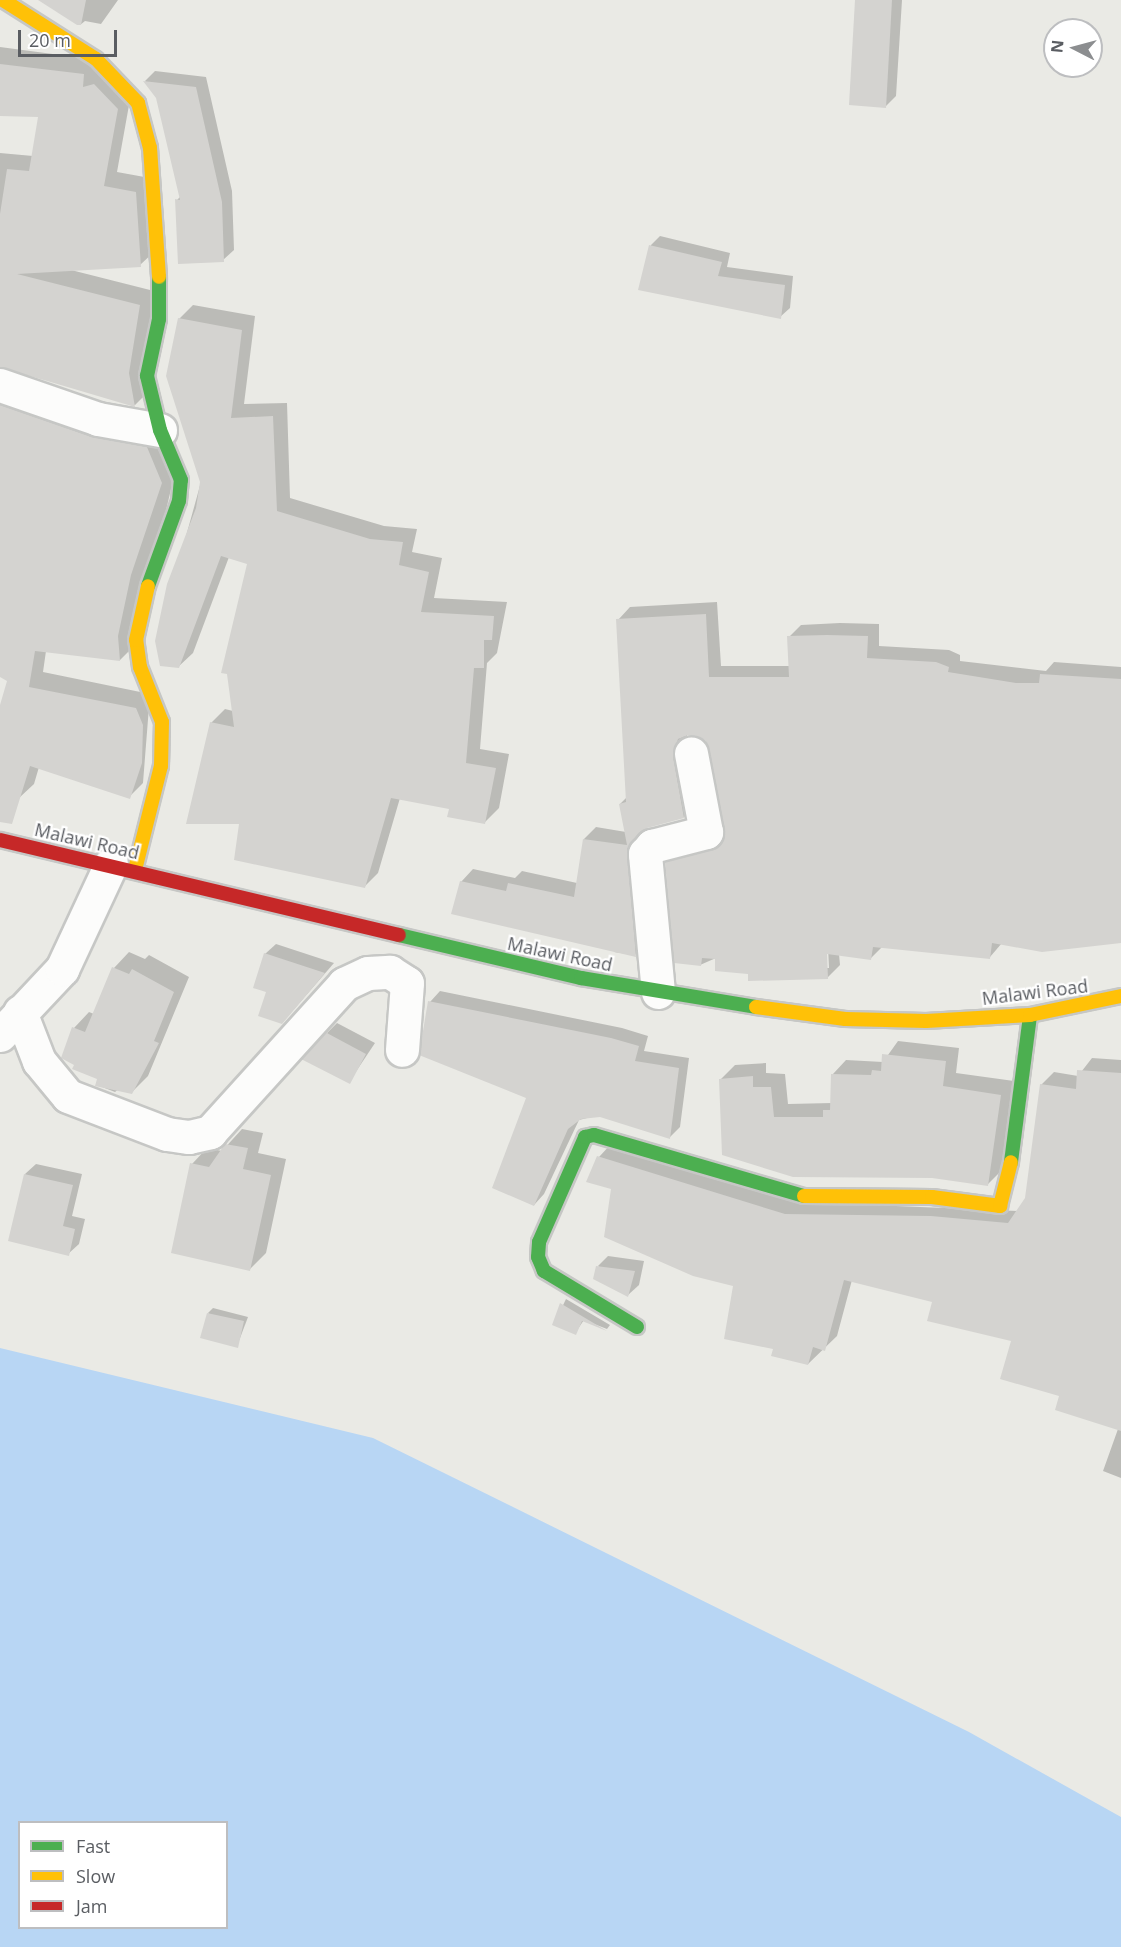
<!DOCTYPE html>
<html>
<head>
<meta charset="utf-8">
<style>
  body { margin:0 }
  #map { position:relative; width:1121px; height:1947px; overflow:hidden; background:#eaeae5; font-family:"Open Sans",sans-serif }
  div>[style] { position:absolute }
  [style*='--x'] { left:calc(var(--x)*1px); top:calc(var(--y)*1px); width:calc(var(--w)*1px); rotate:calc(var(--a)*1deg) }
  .water>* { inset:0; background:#b8d6f4 }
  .shadow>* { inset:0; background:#0003 }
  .building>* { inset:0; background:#d4d3d0 }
  .roads { filter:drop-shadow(2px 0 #c6c7c5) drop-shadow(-2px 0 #c6c7c5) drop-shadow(0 2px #c6c7c5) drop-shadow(0 -2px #c6c7c5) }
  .street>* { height:33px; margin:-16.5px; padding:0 16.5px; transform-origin:16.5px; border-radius:16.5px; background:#fcfcfb }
  .fast>* { height:14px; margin:-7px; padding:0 7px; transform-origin:7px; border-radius:7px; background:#4caf50 }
  .slow>* { height:14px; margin:-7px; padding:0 7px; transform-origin:7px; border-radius:7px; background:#ffc107 }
  .jam>* { height:14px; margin:-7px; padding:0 7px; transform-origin:7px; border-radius:7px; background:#c62828 }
  span { translate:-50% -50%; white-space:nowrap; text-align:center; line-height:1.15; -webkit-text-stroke:4.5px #fff; paint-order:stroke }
  .street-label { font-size:18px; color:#5a5d62 }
  .legend { position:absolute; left:18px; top:1821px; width:210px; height:108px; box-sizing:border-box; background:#fff; border:2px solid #bdbec0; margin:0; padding:8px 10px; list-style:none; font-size:18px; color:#5a5d62 }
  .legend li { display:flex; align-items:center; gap:12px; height:30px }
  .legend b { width:30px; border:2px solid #bdbec0 }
  .north { position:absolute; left:1043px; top:18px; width:60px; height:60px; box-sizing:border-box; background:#fff; border:2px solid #bdbec0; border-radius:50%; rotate:276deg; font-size:16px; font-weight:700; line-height:24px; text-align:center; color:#5a5d62 }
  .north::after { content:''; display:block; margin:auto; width:21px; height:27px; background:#8c8e90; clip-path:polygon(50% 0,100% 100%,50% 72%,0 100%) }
  .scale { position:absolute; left:18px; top:30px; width:99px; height:27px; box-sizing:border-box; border:3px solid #5a5d62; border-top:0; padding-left:8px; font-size:18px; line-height:21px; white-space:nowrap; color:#5a5d62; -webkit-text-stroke:4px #fff; paint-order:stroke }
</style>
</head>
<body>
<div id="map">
  <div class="water">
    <div style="clip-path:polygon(evenodd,0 1348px,373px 1438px,969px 1732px,1121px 1817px,1121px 1947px,0 1947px,0 1348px,20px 1822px,226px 1822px,226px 1928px,20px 1928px,20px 1822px)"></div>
  </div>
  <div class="shadow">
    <div style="clip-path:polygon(53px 0,118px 0,101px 24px,85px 21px,80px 25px,52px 7px)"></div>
    <div style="clip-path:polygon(857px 0,902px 0,896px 96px,885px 107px)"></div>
    <div style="clip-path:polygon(0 47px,98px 60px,131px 94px,117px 172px,150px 178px,155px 251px,140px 265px,71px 270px,154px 291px,149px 391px,135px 405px,0 367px,0 153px,33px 156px,39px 116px,0 115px)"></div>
    <div style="clip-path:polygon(155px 71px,206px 77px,232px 191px,234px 250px,223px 260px,177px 200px,181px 196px,158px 98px,145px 81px)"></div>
    <div style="clip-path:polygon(660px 236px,730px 253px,727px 267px,793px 276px,790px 308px,780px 317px,640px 289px,651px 245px)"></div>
    <div style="clip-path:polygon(193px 305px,255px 316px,244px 404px,287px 403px,290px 498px,384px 526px,417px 529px,412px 552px,442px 558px,434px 598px,507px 602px,497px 653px,487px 663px,480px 749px,509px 754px,499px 808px,485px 822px,450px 808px,400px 798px,378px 873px,364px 887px,241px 823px,211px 723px,225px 709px,233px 711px,248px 563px,229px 557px,193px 653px,178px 667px,157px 641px,201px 482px,179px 319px)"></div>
    <div style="clip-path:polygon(0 379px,161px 433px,176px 468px,134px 646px,120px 660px,46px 651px,43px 672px,150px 694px,143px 783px,129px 797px,39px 767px,34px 784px,19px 798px,0 792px,0 712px,9px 680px,0 675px)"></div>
    <div style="clip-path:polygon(evenodd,717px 602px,721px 666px,790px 666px,789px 637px,801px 625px,840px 623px,879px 624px,879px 646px,949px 650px,960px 655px,960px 661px,1046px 671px,1054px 662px,1121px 667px,1121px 942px,1002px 943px,990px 957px,882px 947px,870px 959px,839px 954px,840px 965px,827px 978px,750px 973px,716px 958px,700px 965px,666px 863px,678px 850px,725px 838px,726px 829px,711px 748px,706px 739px,688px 733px,684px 743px,696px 805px,684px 817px,647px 827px,639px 835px,647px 943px,635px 955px,614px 952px,614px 947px,461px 882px,473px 869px,515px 878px,522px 871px,577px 883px,584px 839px,596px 827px,626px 832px,620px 804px,627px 797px,618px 620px,630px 607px,717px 602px,825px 947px,828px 947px,829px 968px,826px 968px,825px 947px)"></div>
    <div style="clip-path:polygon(276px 944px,334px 963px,282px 1023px,267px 991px,265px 954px)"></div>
    <div style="clip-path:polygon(129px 952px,145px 959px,149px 955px,189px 977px,148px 1076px,132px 1092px,121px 1087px,115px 1092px,97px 1085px,99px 1078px,76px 1064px,74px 1028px,89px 1012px,94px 1014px,114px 968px)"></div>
    <div style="clip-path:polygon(440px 991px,622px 1028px,648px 1036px,644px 1051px,689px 1058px,680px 1127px,670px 1137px,599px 1115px,579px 1120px,544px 1194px,534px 1205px,528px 1097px,430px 1002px)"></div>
    <div style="clip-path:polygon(337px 1023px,375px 1043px,349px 1082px,327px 1033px)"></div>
    <div style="clip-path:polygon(898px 1041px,959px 1048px,956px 1073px,1014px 1081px,1002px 1170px,988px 1184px,932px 1177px,793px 1176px,721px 1079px,735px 1065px,766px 1063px,766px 1073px,785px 1074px,788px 1104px,832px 1103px,833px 1074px,846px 1060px,883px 1062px)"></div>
    <div style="clip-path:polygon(1092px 1058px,1121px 1060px,1121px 1478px,1103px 1471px,1118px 1429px,1061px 1395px,1012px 1340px,934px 1301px,852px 1280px,837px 1336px,808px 1364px,775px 1348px,734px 1285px,612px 1188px,599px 1157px,611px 1144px,798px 1202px,1018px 1211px,1026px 1199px,1041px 1085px,1054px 1072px,1078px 1076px)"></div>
    <div style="clip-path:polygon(242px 1129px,263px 1133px,258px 1153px,286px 1159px,266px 1253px,250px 1269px,192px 1164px,207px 1148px,222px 1151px)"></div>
    <div style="clip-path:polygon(36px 1164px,82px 1174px,72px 1216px,85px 1219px,79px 1244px,68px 1254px,25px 1174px)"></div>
    <div style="clip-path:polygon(608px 1256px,644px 1261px,639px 1285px,628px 1295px,598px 1266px)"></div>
    <div style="clip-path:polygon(566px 1299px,610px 1325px,607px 1329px,584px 1320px,575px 1333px,554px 1324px)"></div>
    <div style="clip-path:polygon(213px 1308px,248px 1317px,237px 1346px,208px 1313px)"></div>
  </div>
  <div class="building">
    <div style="clip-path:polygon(38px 0,86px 0,81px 25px,77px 25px)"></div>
    <div style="clip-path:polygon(855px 0,892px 0,886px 108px,849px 105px)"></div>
    <div style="clip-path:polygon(0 64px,84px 74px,83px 87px,94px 84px,118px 109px,104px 186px,136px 192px,141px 267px,17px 274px,140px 305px,129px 373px,135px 407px,0 367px,0 214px,7px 169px,29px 171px,38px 117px,0 116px)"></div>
    <div style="clip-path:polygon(143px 81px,196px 87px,222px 202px,224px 262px,178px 264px,175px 199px,180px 200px,156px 98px)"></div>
    <div style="clip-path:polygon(649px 245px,722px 262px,718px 276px,785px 285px,781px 319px,638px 290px)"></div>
    <div style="clip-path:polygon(178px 318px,242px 330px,231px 418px,273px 416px,277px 511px,370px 539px,403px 542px,399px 565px,429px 572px,421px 612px,494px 616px,492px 640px,484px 640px,484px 668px,474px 668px,466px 763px,496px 768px,485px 824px,447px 817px,449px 809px,391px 798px,365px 888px,234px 860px,239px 824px,186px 824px,210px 722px,234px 727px,227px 674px,221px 673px,247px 564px,221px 556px,179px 668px,160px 666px,155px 641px,167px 584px,196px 508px,200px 482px,166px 376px)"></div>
    <div style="clip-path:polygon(0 405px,92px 437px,147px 447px,162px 483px,131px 575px,118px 636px,120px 661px,35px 651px,29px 687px,136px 708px,143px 725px,142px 763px,130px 799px,30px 766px,12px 824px,0 822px,0 705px,7px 681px,0 677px)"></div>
    <div style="clip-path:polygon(706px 614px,709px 677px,789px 677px,787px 636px,827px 635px,868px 636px,867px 658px,936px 662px,949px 667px,948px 672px,1016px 683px,1039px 683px,1040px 674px,1121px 679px,1121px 943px,1042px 952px,992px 943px,990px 959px,873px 947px,871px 960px,827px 954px,828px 979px,748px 981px,748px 974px,715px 971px,715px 959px,702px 958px,701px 966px,674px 963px,665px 862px,711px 850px,724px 838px,724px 829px,709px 749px,705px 740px,688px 735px,678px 739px,673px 756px,684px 818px,647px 828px,627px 849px,636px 957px,451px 914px,460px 881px,506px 891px,508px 883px,574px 897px,583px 839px,627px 845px,619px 804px,626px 802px,616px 619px)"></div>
    <div style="clip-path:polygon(264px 953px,325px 973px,282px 1024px,258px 1016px,266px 992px,253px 988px)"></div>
    <div style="clip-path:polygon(112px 967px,129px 974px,132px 969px,174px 992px,154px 1041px,159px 1043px,132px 1094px,95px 1086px,97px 1079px,72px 1069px,74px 1065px,61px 1058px,72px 1027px,85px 1032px)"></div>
    <div style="clip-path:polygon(428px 1001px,611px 1038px,639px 1046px,635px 1061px,679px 1068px,670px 1139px,600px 1117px,581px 1119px,568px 1129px,534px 1206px,492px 1188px,526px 1098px,419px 1055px)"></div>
    <div style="clip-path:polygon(325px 1032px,366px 1054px,350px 1084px,301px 1059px)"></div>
    <div style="clip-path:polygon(882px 1054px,946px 1061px,943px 1086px,1001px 1095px,988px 1186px,932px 1178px,793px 1177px,722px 1155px,719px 1079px,753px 1076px,753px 1087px,771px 1087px,774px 1117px,823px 1117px,823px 1110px,830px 1110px,831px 1074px,871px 1075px,872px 1070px,881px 1071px)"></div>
    <div style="clip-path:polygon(1077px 1070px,1121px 1073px,1121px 1431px,1055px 1410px,1059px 1396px,1000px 1379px,1011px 1341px,927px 1321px,932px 1302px,844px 1280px,825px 1351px,813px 1347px,808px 1365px,771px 1356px,773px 1349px,724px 1339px,733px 1286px,693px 1276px,604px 1237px,611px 1189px,586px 1182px,597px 1156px,785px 1214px,931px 1216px,1008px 1223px,1025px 1198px,1040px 1084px,1076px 1089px)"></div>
    <div style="clip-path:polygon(225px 1144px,248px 1148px,243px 1169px,271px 1175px,250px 1271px,171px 1253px,190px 1163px,209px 1167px)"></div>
    <div style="clip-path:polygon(24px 1174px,73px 1185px,63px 1226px,75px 1229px,69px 1256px,8px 1241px)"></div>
    <div style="clip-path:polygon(596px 1266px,635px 1271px,628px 1297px,593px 1279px)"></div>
    <div style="clip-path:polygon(560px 1303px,607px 1331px,582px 1321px,576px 1335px,552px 1325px)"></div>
    <div style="clip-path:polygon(207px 1313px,244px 1321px,238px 1348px,200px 1338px)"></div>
  </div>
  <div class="roads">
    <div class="street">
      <div style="--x:0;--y:385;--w:104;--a:19.1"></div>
      <div style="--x:98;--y:419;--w:63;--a:10.1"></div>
      <div style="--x:658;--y:992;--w:139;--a:-95.4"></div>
      <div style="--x:645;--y:854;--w:11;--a:-49"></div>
      <div style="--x:652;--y:846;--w:56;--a:-14.5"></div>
      <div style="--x:706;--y:832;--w:80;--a:-100.8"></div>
      <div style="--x:20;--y:1012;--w:53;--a:68.8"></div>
      <div style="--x:39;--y:1061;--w:45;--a:50.4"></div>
      <div style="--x:68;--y:1096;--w:106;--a:21"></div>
      <div style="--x:167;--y:1134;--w:22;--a:8"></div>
      <div style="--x:189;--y:1137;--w:22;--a:-13"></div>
      <div style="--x:210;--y:1132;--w:200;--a:-47.8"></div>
      <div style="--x:344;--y:984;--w:26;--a:-25"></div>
      <div style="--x:368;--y:973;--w:22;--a:-3"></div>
      <div style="--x:390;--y:972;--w:20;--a:33"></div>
      <div style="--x:407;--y:983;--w:67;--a:94.3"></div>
      <div style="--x:0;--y:1035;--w:91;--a:-46.8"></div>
      <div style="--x:62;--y:969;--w:116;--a:-65"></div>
    </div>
    <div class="fast">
      <div style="--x:148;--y:586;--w:90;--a:-70"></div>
      <div style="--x:179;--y:501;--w:21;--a:-85"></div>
      <div style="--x:181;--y:480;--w:54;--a:-112.8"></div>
      <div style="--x:160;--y:430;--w:56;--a:-103.5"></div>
      <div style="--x:147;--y:376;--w:58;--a:-78.1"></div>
      <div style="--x:159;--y:319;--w:42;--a:-90"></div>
      <div style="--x:399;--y:935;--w:187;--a:13.3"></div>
      <div style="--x:581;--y:978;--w:177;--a:9.4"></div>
      <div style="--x:1011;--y:1162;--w:148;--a:-82.6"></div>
      <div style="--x:637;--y:1327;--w:109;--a:-148.9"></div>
      <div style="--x:544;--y:1271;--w:15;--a:-113"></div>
      <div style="--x:538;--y:1257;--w:15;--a:-86"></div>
      <div style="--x:539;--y:1242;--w:115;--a:-66.3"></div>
      <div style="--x:585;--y:1137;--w:9;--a:-13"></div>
      <div style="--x:594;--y:1135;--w:219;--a:16.2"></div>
    </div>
    <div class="slow">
      <div style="--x:3;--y:0;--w:110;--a:32.4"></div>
      <div style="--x:96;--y:59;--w:61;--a:46.3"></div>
      <div style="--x:138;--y:103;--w:47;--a:75.1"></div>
      <div style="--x:150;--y:148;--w:129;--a:86"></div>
      <div style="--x:135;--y:870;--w:107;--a:-76"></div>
      <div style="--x:161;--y:766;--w:44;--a:-88.7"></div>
      <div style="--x:162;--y:722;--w:59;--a:-111.8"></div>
      <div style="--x:140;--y:667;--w:27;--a:-98"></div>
      <div style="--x:136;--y:640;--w:55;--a:-77.5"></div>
      <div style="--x:756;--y:1007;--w:90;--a:7.7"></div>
      <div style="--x:845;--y:1019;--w:81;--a:1.4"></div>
      <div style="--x:926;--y:1021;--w:104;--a:-3.3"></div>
      <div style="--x:1030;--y:1015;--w:93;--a:-11.8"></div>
      <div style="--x:804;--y:1196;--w:128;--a:0.4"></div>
      <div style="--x:932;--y:1197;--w:69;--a:7.5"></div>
      <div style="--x:1000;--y:1206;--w:45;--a:-76"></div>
    </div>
    <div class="jam">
      <div style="--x:0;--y:840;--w:410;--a:13.4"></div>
    </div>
  </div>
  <div class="street-label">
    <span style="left:87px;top:841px;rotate:13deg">Malawi Road</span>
    <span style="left:560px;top:954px;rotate:12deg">Malawi Road</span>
    <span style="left:1035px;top:992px;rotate:-7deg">Malawi Road</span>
  </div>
  <ul class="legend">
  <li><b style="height:8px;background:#4caf50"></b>Fast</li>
  <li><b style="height:8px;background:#ffc107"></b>Slow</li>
  <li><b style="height:8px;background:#c62828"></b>Jam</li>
  </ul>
  <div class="north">N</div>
  <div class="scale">20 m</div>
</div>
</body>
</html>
